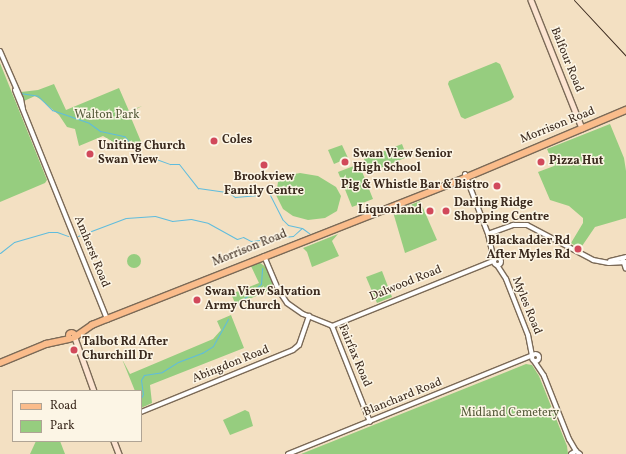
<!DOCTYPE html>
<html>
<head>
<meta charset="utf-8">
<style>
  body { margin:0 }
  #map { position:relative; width:626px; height:454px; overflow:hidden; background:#f3e0c2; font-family:Vollkorn,serif }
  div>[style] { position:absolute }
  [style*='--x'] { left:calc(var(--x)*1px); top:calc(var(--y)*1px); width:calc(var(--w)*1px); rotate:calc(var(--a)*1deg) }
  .green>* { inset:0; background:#96cd7f }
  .round { border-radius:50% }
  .stream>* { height:1px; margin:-0.5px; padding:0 0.5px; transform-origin:0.5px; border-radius:0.5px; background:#5fbcdd }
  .roads { filter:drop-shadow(1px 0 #7b6a57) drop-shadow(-1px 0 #7b6a57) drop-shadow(0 1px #7b6a57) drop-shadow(0 -1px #7b6a57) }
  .tertiary>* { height:4px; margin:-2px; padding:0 2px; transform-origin:2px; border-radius:2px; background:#fff }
  .tertiary>.ring { margin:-2px; padding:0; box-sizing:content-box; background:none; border:4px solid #fff; border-radius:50% }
  .secondary>* { height:4.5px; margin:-2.25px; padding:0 2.25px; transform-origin:2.25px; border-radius:2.25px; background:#fde4d1 }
  .primary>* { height:5.5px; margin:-2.75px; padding:0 2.75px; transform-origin:2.75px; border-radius:2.75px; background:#fabc8b }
  .primary>.ring { margin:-2.75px; padding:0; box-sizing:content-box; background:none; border:5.5px solid #fabc8b; border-radius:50% }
  .rail>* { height:1px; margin:-0.5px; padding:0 0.5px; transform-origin:0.5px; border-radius:0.5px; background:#3b2a1e }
  .dots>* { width:11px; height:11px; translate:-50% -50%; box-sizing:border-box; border:2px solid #fcf5e5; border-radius:50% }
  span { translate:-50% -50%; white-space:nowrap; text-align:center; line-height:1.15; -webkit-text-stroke:3px #fcf5e5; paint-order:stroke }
  .street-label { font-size:12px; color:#3b2a1e }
  .park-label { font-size:12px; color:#565b3b }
  .poi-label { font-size:12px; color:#3b2a1e; font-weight:700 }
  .left { translate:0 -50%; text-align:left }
  .right { translate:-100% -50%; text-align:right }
  .legend { position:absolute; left:12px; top:390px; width:130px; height:52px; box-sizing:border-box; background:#fcf5e5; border:1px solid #afa495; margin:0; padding:5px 7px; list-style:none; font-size:12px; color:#3b2a1e }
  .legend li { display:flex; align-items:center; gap:8px; height:20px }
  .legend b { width:20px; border:1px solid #afa495 }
</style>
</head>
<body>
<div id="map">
  <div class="green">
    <div style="clip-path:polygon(496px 62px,500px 64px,514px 97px,511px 100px,465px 119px,461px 117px,448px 84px,449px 81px)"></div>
    <div style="clip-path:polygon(0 63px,47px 180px,45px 183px,0 202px)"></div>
    <div style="clip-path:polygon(54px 84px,66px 110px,119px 88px,129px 111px,142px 106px,129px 113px,142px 144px,127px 150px,103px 136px,79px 146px,75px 129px,67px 127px,59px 115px,40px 99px,35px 96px,24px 101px,21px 92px,38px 90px)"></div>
    <div style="clip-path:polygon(610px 124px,624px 158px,626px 171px,626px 218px,595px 227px,580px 249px,571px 243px,583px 223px,583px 218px,569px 206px,550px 200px,538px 172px,554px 166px,547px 149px)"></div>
    <div style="clip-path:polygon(402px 144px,407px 157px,369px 173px,364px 159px)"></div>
    <div style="clip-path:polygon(342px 145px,348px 158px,334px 164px,328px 150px)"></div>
    <div style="clip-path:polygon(359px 164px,373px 199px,352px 207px,338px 172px)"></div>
    <div style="clip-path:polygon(300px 173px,318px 176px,336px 187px,341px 196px,337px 211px,325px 218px,308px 220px,293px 216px,283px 209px,276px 195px,278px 182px,285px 176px)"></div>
    <div style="clip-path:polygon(420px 201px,437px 240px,405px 253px,393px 212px)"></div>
    <div style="clip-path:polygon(338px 234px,332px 241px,339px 256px,312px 267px,307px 252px,303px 248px)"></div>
    <div class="round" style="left:127px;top:254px;width:14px;height:14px"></div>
    <div style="clip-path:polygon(259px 262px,267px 268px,274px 288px,236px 305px,231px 294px,259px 283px,251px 266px)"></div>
    <div style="clip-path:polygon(382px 271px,392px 297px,377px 303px,366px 277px)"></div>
    <div style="clip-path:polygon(231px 315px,244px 348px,150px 385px,152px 403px,141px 408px,141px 391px,135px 391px,122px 359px,130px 374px,213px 339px,221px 330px,217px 321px)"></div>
    <div style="clip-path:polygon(526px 364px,532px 365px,539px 376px,567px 446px,568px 454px,301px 454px)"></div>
    <div style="clip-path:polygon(245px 410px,249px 412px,253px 426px,230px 435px,223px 420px)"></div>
    <div style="clip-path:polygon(36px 441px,60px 441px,65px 454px,30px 454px)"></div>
  </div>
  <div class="stream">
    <div style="--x:20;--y:93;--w:18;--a:9"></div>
    <div style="--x:38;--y:96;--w:20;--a:45"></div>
    <div style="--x:52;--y:110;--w:39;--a:19"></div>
    <div style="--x:89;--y:123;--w:14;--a:36"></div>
    <div style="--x:100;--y:131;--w:25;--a:12"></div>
    <div style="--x:124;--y:136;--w:15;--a:48"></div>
    <div style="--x:156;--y:159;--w:15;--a:20"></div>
    <div style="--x:170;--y:164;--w:9;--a:0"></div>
    <div style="--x:179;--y:164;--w:31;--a:52"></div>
    <div style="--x:198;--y:188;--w:30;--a:8"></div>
    <div style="--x:228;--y:192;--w:9;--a:36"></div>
    <div style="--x:235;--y:197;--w:22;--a:-5"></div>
    <div style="--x:269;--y:193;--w:30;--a:63"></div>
    <div style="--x:283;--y:220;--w:7;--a:45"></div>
    <div style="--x:288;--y:225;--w:14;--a:12"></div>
    <div style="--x:78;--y:236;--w:51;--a:-20.6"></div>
    <div style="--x:126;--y:218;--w:29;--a:-4"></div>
    <div style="--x:155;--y:216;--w:18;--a:16"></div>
    <div style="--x:172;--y:221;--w:19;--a:-6"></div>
    <div style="--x:191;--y:219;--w:17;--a:13"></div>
    <div style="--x:208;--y:223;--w:33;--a:29"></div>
    <div style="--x:237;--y:239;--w:6;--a:-18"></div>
    <div style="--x:243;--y:237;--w:9;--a:27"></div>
    <div style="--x:251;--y:241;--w:25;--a:-7"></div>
    <div style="--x:283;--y:237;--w:10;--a:-6"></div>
    <div style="--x:293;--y:236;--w:12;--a:-42"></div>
    <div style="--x:302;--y:228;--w:9;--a:36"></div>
    <div style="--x:0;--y:253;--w:18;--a:-38"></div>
    <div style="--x:14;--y:242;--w:36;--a:-16"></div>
    <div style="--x:49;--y:232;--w:8;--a:0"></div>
    <div style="--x:57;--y:232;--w:12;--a:20"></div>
    <div style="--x:239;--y:303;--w:29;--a:-41"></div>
    <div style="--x:261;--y:284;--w:16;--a:-86"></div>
    <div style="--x:141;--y:398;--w:4;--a:-63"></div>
    <div style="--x:143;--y:394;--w:14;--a:-98"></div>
    <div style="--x:141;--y:380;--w:6;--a:-59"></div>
    <div style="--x:144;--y:375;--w:18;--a:-9"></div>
    <div style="--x:162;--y:372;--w:19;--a:-32"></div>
    <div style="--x:178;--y:362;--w:26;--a:-21"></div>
    <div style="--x:202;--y:353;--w:13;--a:-32"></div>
    <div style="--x:213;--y:346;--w:31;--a:-61"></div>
  </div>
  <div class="roads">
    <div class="tertiary">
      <div style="--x:0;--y:51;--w:52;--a:66.4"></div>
      <div style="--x:21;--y:99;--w:10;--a:79"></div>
      <div style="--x:15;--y:90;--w:247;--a:68.1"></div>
      <div style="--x:465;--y:174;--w:64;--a:69"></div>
      <div style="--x:488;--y:234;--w:26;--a:77"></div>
      <div style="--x:488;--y:234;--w:27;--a:-20"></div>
      <div style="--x:513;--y:225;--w:14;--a:0"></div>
      <div style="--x:527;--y:225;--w:75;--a:27.9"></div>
      <div style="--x:593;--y:260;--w:16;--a:11"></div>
      <div style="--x:609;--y:263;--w:17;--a:-3"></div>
      <div style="--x:264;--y:256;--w:38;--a:67"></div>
      <div style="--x:279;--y:291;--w:14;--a:56"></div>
      <div style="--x:287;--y:303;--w:19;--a:35"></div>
      <div style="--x:303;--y:314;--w:31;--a:22"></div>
      <div style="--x:332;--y:326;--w:103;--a:68.4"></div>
      <div class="ring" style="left:493.5px;top:257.5px;width:3px;height:3px"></div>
      <div style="--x:623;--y:260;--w:9;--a:72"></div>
      <div style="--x:610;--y:261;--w:16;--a:-14"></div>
      <div style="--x:497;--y:265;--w:17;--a:57"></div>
      <div style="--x:506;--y:279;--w:60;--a:68.6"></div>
      <div style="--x:528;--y:335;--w:20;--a:79"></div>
      <div style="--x:332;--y:326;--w:174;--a:-22"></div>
      <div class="ring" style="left:531.5px;top:353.5px;width:3px;height:3px"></div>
      <div style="--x:534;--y:361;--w:18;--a:56"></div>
      <div style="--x:544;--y:376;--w:68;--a:68.4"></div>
      <div style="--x:569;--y:439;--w:14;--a:60"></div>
      <div style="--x:141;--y:412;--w:164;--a:-22.2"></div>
      <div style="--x:293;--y:350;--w:8;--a:-40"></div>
      <div style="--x:299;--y:345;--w:31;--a:-71"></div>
      <div style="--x:288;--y:454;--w:262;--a:-22"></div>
      <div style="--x:571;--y:454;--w:6;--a:-31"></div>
      <div style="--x:576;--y:451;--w:5;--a:37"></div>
    </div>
    <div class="secondary">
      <div style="--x:531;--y:0;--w:138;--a:68.3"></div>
      <div style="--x:75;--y:338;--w:56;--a:70.3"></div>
      <div style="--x:114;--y:441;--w:14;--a:69"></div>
    </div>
    <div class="primary">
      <div class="ring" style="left:68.5px;top:332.5px;width:1.5px;height:1.5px"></div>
      <div style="--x:75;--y:337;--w:21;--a:-35"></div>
      <div style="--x:92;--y:325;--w:16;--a:-22"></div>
      <div style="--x:107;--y:319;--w:385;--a:-21.5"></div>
      <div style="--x:465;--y:178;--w:175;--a:-22.9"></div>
      <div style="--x:0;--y:363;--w:50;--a:-22.4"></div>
      <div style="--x:46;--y:344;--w:24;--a:-12"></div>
    </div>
  </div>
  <div class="rail">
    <div style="--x:574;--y:0;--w:76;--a:47.1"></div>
  </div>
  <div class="dots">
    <div style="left:214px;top:141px;background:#d1495b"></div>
    <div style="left:90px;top:154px;background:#d1495b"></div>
    <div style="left:345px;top:162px;background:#d1495b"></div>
    <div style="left:541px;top:162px;background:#d1495b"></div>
    <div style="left:264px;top:165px;background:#d1495b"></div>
    <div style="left:497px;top:186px;background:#d1495b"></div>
    <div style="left:430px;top:211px;background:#d1495b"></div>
    <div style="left:446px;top:211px;background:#d1495b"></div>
    <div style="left:578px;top:249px;background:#d1495b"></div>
    <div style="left:197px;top:300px;background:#d1495b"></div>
    <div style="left:74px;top:350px;background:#d1495b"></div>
  </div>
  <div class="street-label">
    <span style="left:566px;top:60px;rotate:68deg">Balfour Road</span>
    <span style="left:558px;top:126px;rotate:-22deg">Morrison Road</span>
    <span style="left:250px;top:249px;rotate:-22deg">Morrison Road</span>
    <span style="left:91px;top:252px;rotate:68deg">Amherst Road</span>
    <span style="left:406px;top:284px;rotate:-22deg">Dalwood Road</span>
    <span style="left:526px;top:306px;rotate:68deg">Myles Road</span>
    <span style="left:354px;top:356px;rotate:67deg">Fairfax Road</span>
    <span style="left:231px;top:365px;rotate:-22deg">Abingdon Road</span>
    <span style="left:403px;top:398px;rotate:-22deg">Blanchard Road</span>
  </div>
  <div class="park-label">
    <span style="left:107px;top:116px">Walton Park</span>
    <span style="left:510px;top:414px">Midland Cemetery</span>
  </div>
  <div class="poi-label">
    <span class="left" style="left:222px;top:141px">Coles</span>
    <span class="left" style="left:98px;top:154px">Uniting Church<br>Swan View</span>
    <span class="left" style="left:353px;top:162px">Swan View Senior<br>High School</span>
    <span class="left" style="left:549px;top:162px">Pizza Hut</span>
    <span style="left:264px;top:185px">Brookview<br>Family Centre</span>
    <span class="right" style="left:489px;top:186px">Pig &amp; Whistle Bar &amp; Bistro</span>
    <span class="left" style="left:454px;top:211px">Darling Ridge<br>Shopping Centre</span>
    <span class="right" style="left:422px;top:211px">Liquorland</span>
    <span class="right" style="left:570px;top:249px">Blackadder Rd<br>After Myles Rd</span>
    <span class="left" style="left:205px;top:300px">Swan View Salvation<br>Army Church</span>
    <span class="left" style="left:82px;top:350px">Talbot Rd After<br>Churchill Dr</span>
  </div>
  <ul class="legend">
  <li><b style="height:5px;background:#fabc8b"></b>Road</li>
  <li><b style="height:11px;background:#96cd7f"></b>Park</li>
  </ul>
</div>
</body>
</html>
